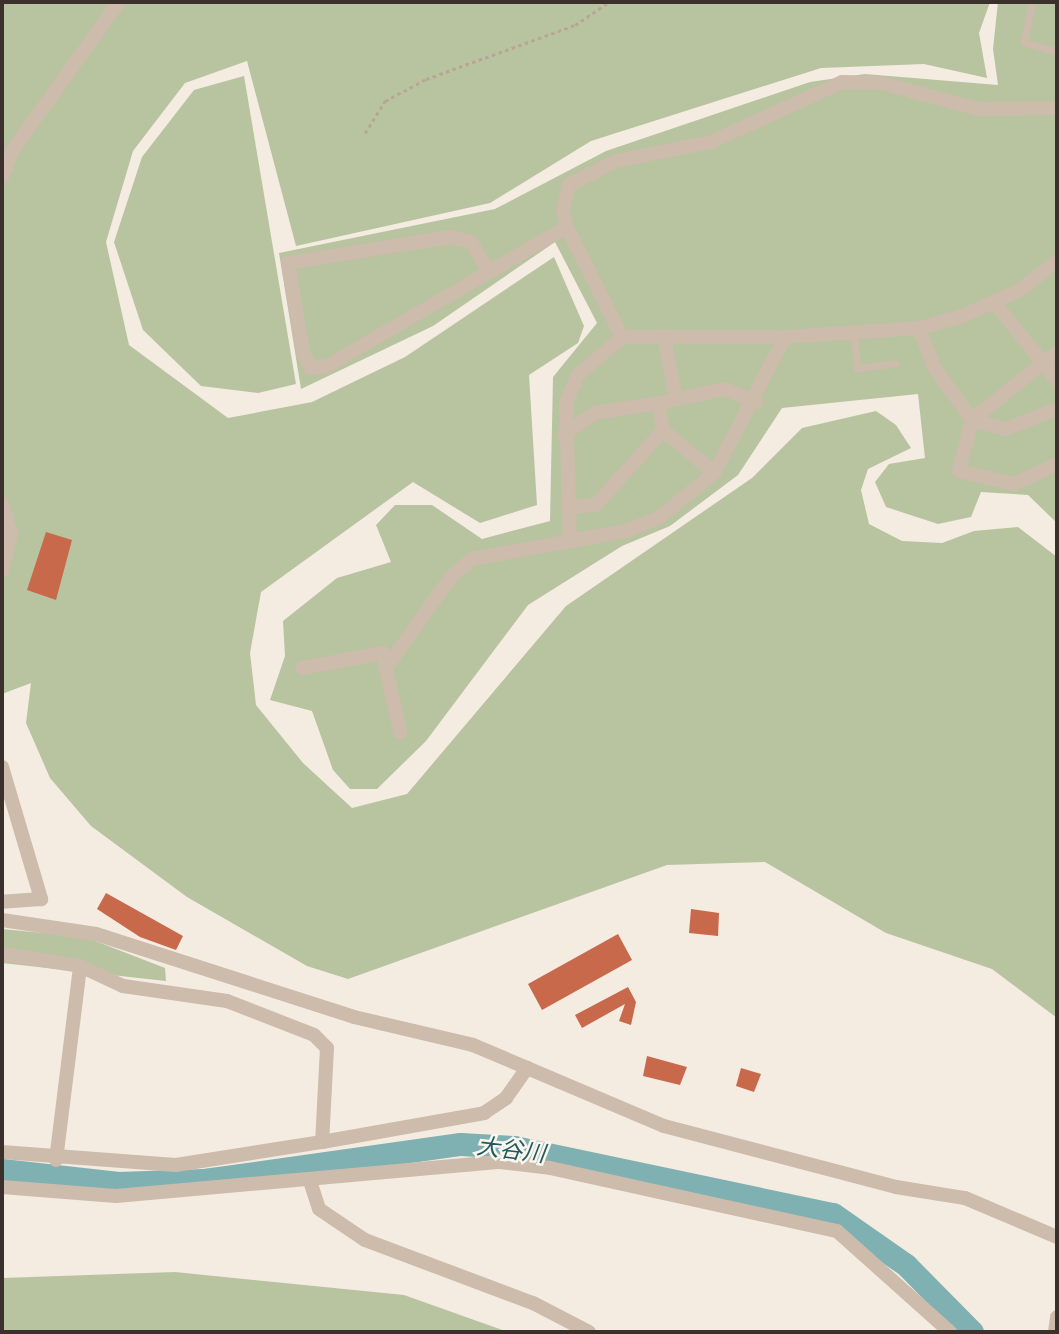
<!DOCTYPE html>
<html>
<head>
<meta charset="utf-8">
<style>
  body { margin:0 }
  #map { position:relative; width:1059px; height:1334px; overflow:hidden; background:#f4ebe1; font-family:Arial,"Noto Sans JP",sans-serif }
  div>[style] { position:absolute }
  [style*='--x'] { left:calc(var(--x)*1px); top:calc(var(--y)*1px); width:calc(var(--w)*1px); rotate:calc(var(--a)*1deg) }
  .green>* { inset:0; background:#b8c4a0 }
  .river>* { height:23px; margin:-11.5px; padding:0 11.5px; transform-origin:11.5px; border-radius:11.5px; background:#7fb0b2 }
  .building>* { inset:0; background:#c8694b }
  .path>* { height:2.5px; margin-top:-1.25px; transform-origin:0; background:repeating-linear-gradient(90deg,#b9a596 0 3.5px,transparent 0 7px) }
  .lane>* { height:7px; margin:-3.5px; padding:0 3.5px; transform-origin:3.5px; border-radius:3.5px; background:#cdbbac }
  .street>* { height:14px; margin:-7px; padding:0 7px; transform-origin:7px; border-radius:7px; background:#cdbbac }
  span { translate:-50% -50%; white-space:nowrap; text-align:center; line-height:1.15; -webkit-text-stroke:5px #fbf5ee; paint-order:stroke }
  .water-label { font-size:23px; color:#1f5a5e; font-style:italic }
  .frame { position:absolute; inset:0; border:4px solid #3b302b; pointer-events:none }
</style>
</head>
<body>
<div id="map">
  <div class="green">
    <div style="clip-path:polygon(2px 2px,990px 2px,979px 33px,987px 78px,924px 64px,821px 68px,591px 141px,490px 203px,296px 246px,247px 61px,185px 83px,133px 151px,106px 242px,129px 345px,228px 418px,312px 402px,405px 357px,554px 257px,584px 326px,578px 343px,529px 375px,537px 505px,480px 523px,413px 482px,261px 592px,250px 653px,256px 705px,303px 763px,352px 808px,407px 794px,566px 606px,752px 478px,802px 428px,876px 411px,896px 425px,911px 448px,868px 469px,861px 490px,869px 524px,902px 541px,942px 543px,974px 531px,1018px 527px,1057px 557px,1057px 1018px,992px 969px,886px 933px,765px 862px,667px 865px,348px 979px,307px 966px,187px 897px,91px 826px,50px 778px,26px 723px,31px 683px,2px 694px)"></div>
    <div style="clip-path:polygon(998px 2px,1057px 2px,1057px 523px,1028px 495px,981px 492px,971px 517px,938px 524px,886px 507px,875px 482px,889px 464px,925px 458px,918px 394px,782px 408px,738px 475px,670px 526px,622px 546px,528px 605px,426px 741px,377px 789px,350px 789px,333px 770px,312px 711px,270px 700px,285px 656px,283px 621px,337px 578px,391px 562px,376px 525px,395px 505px,432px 505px,482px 539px,550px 521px,553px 377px,597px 323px,555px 242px,433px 326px,301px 389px,279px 253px,495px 209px,606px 151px,810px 82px,865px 74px,998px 85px,993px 49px)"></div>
    <div style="clip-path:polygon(244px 76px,296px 384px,258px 393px,201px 386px,143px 330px,114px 242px,142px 157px,194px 90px)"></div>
    <div style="clip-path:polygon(2px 929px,85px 937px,165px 968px,166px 981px,2px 963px)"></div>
    <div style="clip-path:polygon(175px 1272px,404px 1295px,508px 1332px,2px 1332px,2px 1278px)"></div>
  </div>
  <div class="river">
    <div style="--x:2;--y:1170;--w:117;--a:6.4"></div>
    <div style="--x:118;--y:1183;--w:86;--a:-2"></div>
    <div style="--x:204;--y:1180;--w:259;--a:-8"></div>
    <div style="--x:460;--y:1144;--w:54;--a:3.2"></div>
    <div style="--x:514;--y:1147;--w:326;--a:11.9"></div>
    <div style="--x:833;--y:1214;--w:89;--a:34.9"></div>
    <div style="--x:906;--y:1265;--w:94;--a:45.4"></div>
  </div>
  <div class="building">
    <div style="clip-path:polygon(46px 532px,72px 540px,56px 600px,27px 590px)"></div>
    <div style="clip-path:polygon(106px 893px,183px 936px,176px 950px,140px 937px,97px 909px)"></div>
    <div style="clip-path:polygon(691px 909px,719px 913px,718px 936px,689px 933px)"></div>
    <div style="clip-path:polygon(618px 934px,632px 960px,542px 1010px,528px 984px)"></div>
    <div style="clip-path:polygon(628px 987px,636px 1002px,631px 1025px,619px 1021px,625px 1004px,582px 1028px,575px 1015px)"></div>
    <div style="clip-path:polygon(647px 1056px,687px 1067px,680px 1085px,643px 1076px)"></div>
    <div style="clip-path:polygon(741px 1068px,761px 1074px,754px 1092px,736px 1086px)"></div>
  </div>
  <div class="path">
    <div style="--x:365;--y:133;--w:38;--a:-58"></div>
    <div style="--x:385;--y:101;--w:47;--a:-28.2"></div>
    <div style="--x:426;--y:79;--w:158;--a:-19.9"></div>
    <div style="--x:575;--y:25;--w:41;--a:-34.1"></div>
  </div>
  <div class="lane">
    <div style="--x:1032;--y:2;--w:41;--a:101.3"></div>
    <div style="--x:1024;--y:42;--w:34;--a:17"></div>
    <div style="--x:854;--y:333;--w:35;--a:85"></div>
    <div style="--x:857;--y:368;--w:39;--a:-7"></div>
  </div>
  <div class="street">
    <div style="--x:2;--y:177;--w:31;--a:-68"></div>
    <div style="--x:14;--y:148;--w:180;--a:-54.3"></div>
    <div style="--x:489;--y:272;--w:35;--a:-121"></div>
    <div style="--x:471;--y:242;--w:22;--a:-167"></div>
    <div style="--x:450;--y:237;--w:164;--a:170.9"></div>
    <div style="--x:288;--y:263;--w:91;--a:80.5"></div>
    <div style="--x:303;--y:353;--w:17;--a:62"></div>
    <div style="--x:311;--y:368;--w:16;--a:-7"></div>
    <div style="--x:327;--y:366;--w:187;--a:-30.1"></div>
    <div style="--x:489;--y:272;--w:90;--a:-30"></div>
    <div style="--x:919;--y:328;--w:40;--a:69"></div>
    <div style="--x:933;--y:365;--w:67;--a:54.7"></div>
    <div style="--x:972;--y:420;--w:91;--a:-38.8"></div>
    <div style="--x:1043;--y:363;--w:78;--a:-128.8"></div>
    <div style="--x:664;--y:336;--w:64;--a:79.2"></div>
    <div style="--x:785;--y:337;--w:163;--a:180"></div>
    <div style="--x:622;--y:337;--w:123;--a:-116.6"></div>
    <div style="--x:567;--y:227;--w:17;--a:-103"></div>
    <div style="--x:563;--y:210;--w:26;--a:-77"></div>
    <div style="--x:569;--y:185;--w:53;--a:-27.1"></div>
    <div style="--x:616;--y:161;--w:97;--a:-11.3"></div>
    <div style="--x:711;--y:142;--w:144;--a:-24.6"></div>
    <div style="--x:842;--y:82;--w:40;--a:1.4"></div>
    <div style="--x:882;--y:83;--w:98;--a:15.3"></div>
    <div style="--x:977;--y:109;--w:80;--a:-0.7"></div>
    <div style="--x:1057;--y:353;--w:17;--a:144"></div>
    <div style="--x:1043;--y:363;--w:22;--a:51"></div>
    <div style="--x:1057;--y:409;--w:55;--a:158.6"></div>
    <div style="--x:1006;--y:429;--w:35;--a:-165"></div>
    <div style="--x:972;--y:420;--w:53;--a:104.3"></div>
    <div style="--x:959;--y:471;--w:57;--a:13.3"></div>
    <div style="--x:1014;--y:484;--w:47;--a:-24.9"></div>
    <div style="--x:663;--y:430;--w:67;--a:40.1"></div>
    <div style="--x:564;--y:434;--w:37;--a:-34"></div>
    <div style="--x:595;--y:413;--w:64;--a:-9"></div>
    <div style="--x:2;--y:504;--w:31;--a:73"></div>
    <div style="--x:11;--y:534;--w:38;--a:104"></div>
    <div style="--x:568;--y:507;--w:28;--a:-4"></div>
    <div style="--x:596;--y:505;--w:101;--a:-48.2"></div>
    <div style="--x:663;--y:430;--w:27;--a:-100"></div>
    <div style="--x:658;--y:403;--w:68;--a:-11.8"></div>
    <div style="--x:725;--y:389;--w:34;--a:23"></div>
    <div style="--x:570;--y:538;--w:135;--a:-91.7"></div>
    <div style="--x:566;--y:403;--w:30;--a:-67"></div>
    <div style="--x:578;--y:375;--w:58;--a:-40.8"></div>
    <div style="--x:302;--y:668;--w:82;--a:-10.5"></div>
    <div style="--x:383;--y:653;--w:15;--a:79"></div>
    <div style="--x:400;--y:732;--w:66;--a:-102.3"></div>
    <div style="--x:386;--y:668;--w:112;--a:-54.5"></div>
    <div style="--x:451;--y:577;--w:28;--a:-41"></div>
    <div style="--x:472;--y:559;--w:157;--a:-10.3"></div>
    <div style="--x:626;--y:531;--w:37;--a:-22"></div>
    <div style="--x:660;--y:517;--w:70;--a:-39.2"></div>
    <div style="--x:714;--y:473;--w:153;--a:-62.4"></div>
    <div style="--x:785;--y:337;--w:134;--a:-3.8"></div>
    <div style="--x:919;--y:328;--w:42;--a:-15"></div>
    <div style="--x:960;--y:317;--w:66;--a:-24.2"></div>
    <div style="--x:1020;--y:290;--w:47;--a:-38.1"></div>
    <div style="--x:2;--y:767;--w:138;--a:73.5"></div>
    <div style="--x:41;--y:899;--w:39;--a:176"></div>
    <div style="--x:2;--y:920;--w:95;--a:8.5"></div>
    <div style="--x:96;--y:934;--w:271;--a:17.8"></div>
    <div style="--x:354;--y:1017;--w:122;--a:13.2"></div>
    <div style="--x:473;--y:1045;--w:207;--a:23"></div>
    <div style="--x:664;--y:1126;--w:240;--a:14.7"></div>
    <div style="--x:896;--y:1187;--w:70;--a:9.1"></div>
    <div style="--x:965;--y:1198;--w:100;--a:23"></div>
    <div style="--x:2;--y:954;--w:79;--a:8.7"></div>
    <div style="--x:80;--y:966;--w:47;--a:24.9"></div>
    <div style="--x:123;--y:986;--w:105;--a:8.2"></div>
    <div style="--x:227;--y:1001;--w:93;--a:21.3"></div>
    <div style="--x:314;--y:1035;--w:18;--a:45"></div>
    <div style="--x:327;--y:1048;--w:94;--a:93"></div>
    <div style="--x:2;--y:1152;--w:174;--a:4.3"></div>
    <div style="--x:176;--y:1165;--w:148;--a:-9"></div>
    <div style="--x:322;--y:1142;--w:165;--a:-10.1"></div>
    <div style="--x:484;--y:1113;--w:27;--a:-34"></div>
    <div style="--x:506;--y:1098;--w:37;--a:-55"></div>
    <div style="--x:56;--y:1160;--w:195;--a:-82.9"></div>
    <div style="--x:310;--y:1181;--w:29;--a:72"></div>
    <div style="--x:319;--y:1209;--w:55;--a:34"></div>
    <div style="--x:365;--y:1240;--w:179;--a:20.6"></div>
    <div style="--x:533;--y:1303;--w:63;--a:27.4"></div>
    <div style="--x:2;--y:1187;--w:114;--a:4.5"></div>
    <div style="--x:116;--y:1196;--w:386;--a:-5.1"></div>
    <div style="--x:500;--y:1162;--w:50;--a:6.8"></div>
    <div style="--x:550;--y:1168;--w:294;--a:12.4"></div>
    <div style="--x:837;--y:1231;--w:152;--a:41.8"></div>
    <div style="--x:1055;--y:1332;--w:15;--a:-82"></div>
  </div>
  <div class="water-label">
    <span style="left:511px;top:1150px;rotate:7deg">大谷川</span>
  </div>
  <div class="frame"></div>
</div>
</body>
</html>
